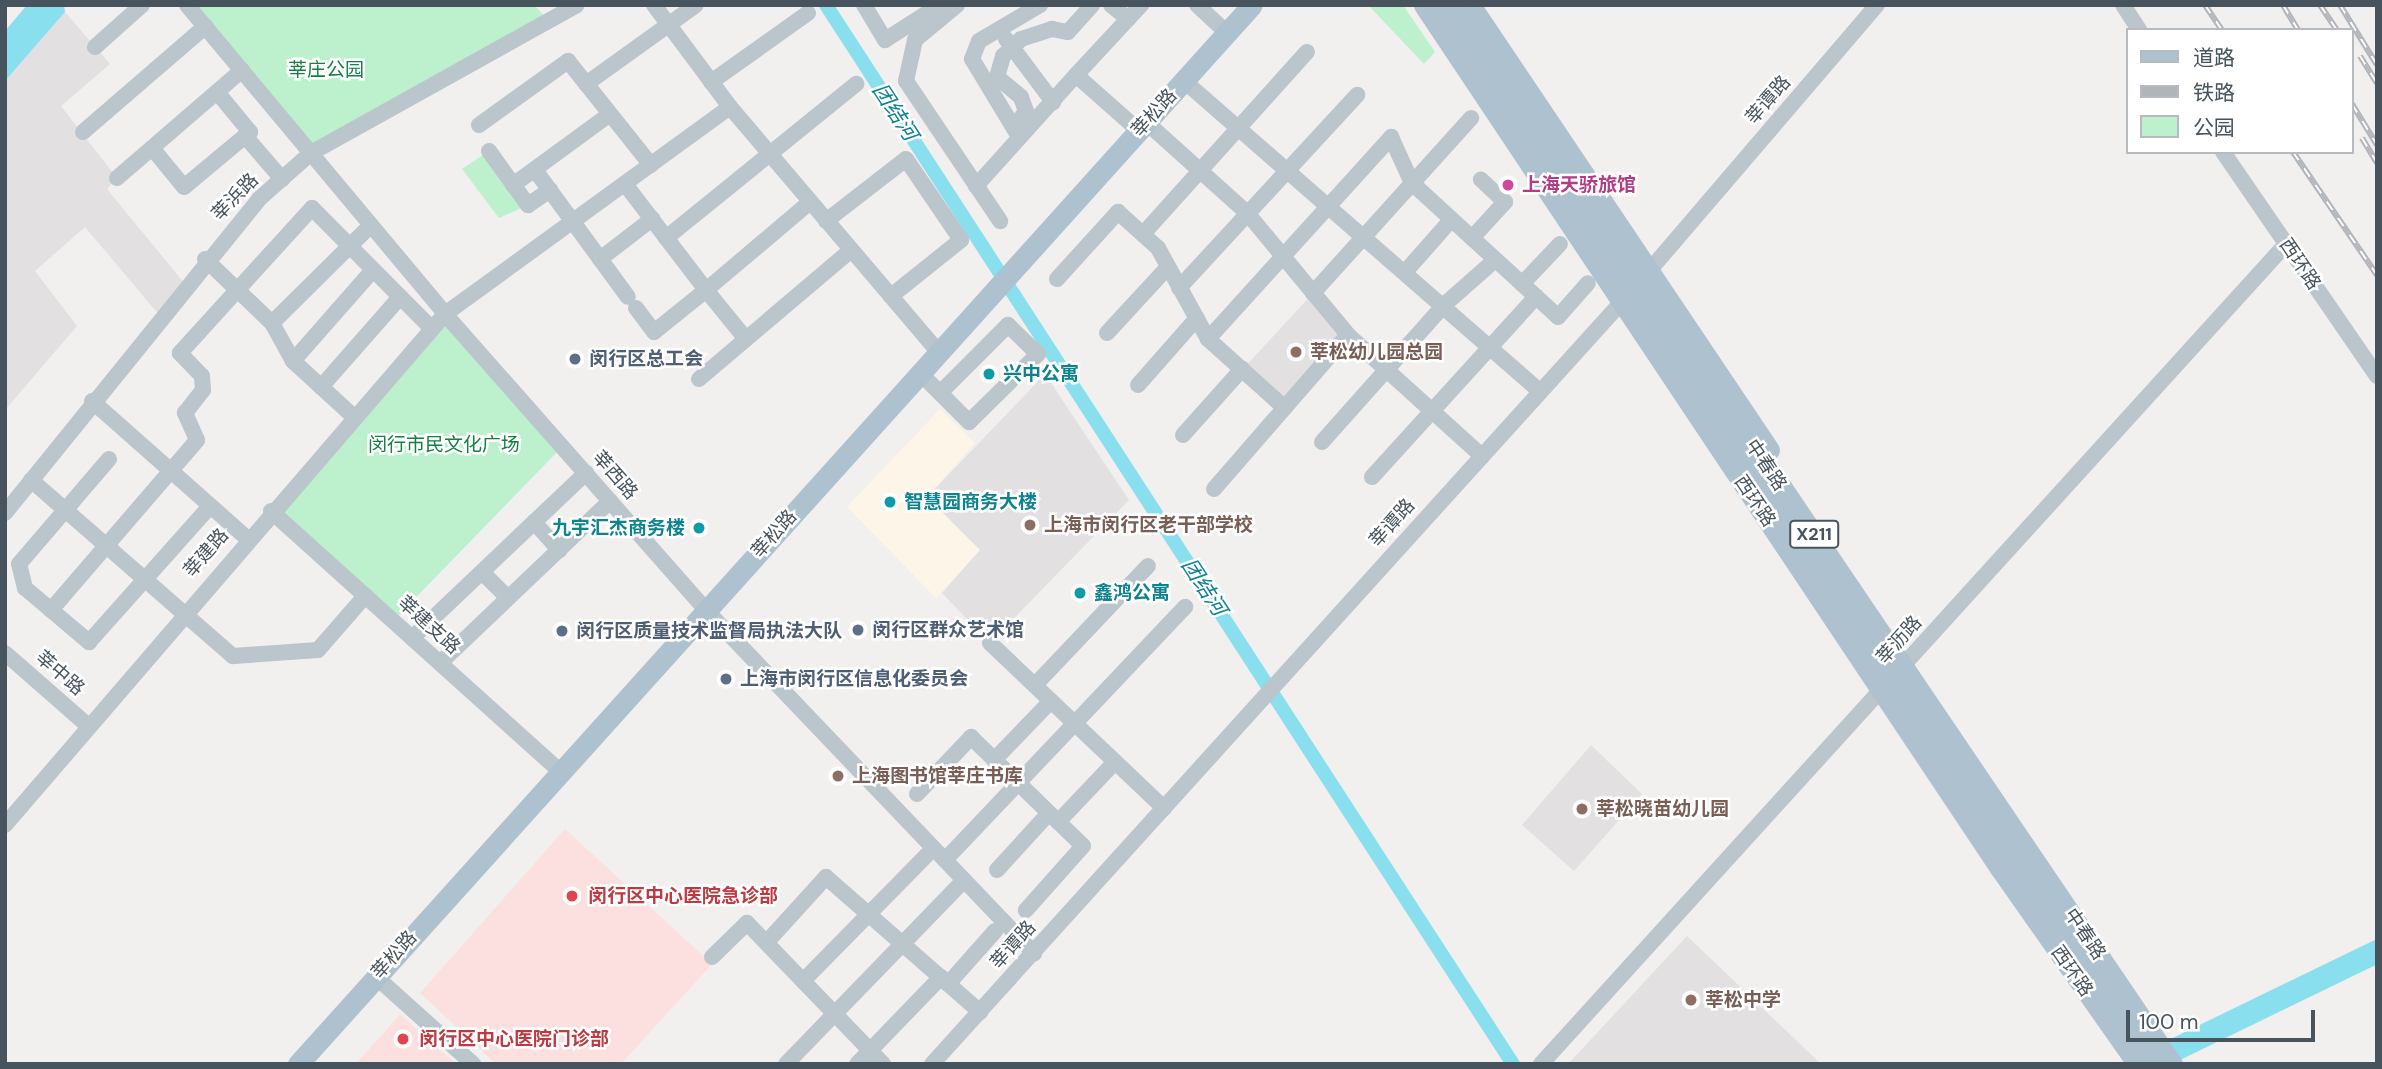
<!DOCTYPE html>
<html>
<head>
<meta charset="utf-8">
<style>
  body { margin:0 }
  #map { position:relative; width:2382px; height:1069px; overflow:hidden; background:#f2efef; font-family:"DM Sans","Noto Sans SC",sans-serif }
  div>[style] { position:absolute }
  [style*='--x'] { left:calc(var(--x)*1px); top:calc(var(--y)*1px); width:calc(var(--w)*1px); rotate:calc(var(--a)*1deg) }
  .commercial>* { inset:0; background:#fcf5e8 }
  .education>* { inset:0; background:#e3e0e1 }
  .medical>* { inset:0; background:#fbe0df }
  .green>* { inset:0; background:#bdf0cd }
  .water>* { inset:0; background:#89dfee }
  .canal>* { height:14px; margin:-7px; padding:0 7px; transform-origin:7px; border-radius:7px; background:#89dfee }
  .river>* { height:23px; margin:-11.5px; padding:0 11.5px; transform-origin:11.5px; border-radius:11.5px; background:#89dfee }
  .minor>* { height:16px; margin:-8px; padding:0 8px; transform-origin:8px; border-radius:8px; background:#bac5cc }
  .major>* { height:21px; margin:-10.5px; padding:0 10.5px; transform-origin:10.5px; border-radius:10.5px; background:#aec1ce }
  .rail>* { height:6px; margin-top:-3px; transform-origin:0; background:repeating-linear-gradient(90deg,#fff 0 10px,#b1b5ba 0 20px); box-sizing:border-box; border-block:2px solid #b1b5ba }
  .major-bridge>* { height:21px; margin:-10.5px; padding:0 10.5px; transform-origin:10.5px; border-radius:10.5px; background:#aec1ce }
  .dots>* { width:19px; height:19px; translate:-50% -50%; box-sizing:border-box; border:4px solid #fff; border-radius:50% }
  span { translate:-50% -50%; white-space:nowrap; text-align:center; line-height:1.15; -webkit-text-stroke:5px #fff; paint-order:stroke }
  .shield-label span { padding:2px 5px; background:#fff; border:2px solid; border-radius:5px; -webkit-text-stroke-width:0 }
  .shield-label { font-size:18px; color:#47545d; font-weight:700 }
  .park-label { font-size:19px; color:#158044 }
  .street-label { font-size:19px; color:#47545d }
  .hotel-label { font-size:19px; color:#b23c85; font-weight:700 }
  .left { translate:0 -50%; text-align:left }
  .education-label { font-size:19px; color:#785e54; font-weight:700 }
  .service-label { font-size:19px; color:#4e5e75; font-weight:700 }
  .culture-label { font-size:19px; color:#0d838f; font-weight:700 }
  .right { translate:-100% -50%; text-align:right }
  .health-label { font-size:19px; color:#be3a42; font-weight:700 }
  .water-label { font-size:21px; color:#0b8296; font-style:italic }
  .frame { position:absolute; inset:0; border:7px solid #47545d; pointer-events:none }
  .legend { position:absolute; left:2126px; top:28px; width:228px; height:126px; box-sizing:border-box; background:#fff; border:2px solid #b5bbbe; margin:0; padding:9px 12px; list-style:none; font-size:21px; color:#47545d }
  .legend li { display:flex; align-items:center; gap:14px; height:35px }
  .legend b { width:35px; border:2px solid #b5bbbe }
  .scale { position:absolute; left:2126px; top:1010px; width:189px; height:32px; box-sizing:border-box; border:4px solid #47545d; border-top:0; padding-left:9px; font-size:21px; line-height:24px; white-space:nowrap; color:#47545d; -webkit-text-stroke:5px #fff; paint-order:stroke }
</style>
</head>
<body>
<div id="map">
  <div class="commercial">
    <div style="clip-path:polygon(940px 409px,975px 443px,927px 497px,980px 550px,936px 598px,847px 507px)"></div>
  </div>
  <div class="education">
    <div style="clip-path:polygon(65px 12px,110px 64px,61px 106px,117px 178px,107px 189px,185px 284px,160px 316px,85px 227px,35px 271px,77px 326px,5px 410px,5px 81px)"></div>
    <div style="clip-path:polygon(1313px 293px,1348px 335px,1285px 408px,1242px 370px)"></div>
    <div style="clip-path:polygon(1045px 374px,1129px 500px,990px 643px,942px 593px,980px 550px,927px 497px)"></div>
    <div style="clip-path:polygon(1591px 745px,1642px 794px,1574px 871px,1522px 825px)"></div>
    <div style="clip-path:polygon(1687px 936px,1821px 1064px,1568px 1064px)"></div>
  </div>
  <div class="medical">
    <div style="clip-path:polygon(565px 829px,712px 964px,621px 1064px,496px 1064px,420px 993px)"></div>
    <div style="clip-path:polygon(400px 1014px,456px 1064px,356px 1064px)"></div>
  </div>
  <div class="green">
    <div style="clip-path:polygon(187px 5px,534px 5px,549px 21px,311px 153px)"></div>
    <div style="clip-path:polygon(1368px 5px,1403px 5px,1435px 52px,1424px 64px)"></div>
    <div style="clip-path:polygon(489px 151px,528px 205px,499px 218px,462px 169px)"></div>
    <div style="clip-path:polygon(445px 314px,562px 447px,393px 621px,271px 511px)"></div>
  </div>
  <div class="water">
    <div style="clip-path:polygon(27px 5px,64px 5px,65px 12px,5px 81px,5px 31px)"></div>
  </div>
  <div class="canal">
    <div style="--x:826;--y:5;--w:1262;--a:57.03"></div>
  </div>
  <div class="river">
    <div style="--x:2146;--y:1063;--w:257;--a:-25.9"></div>
  </div>
  <div class="minor">
    <div style="--x:187;--y:5;--w:403;--a:50.1"></div>
    <div style="--x:445;--y:314;--w:395;--a:48.6"></div>
    <div style="--x:706;--y:610;--w:475;--a:46.3"></div>
    <div style="--x:654;--y:5;--w:127;--a:53.3"></div>
    <div style="--x:730;--y:107;--w:321;--a:49.6"></div>
    <div style="--x:864;--y:5;--w:41;--a:59"></div>
    <div style="--x:885;--y:40;--w:59;--a:-32.6"></div>
    <div style="--x:957;--y:5;--w:55;--a:140.2"></div>
    <div style="--x:915;--y:40;--w:42;--a:102.4"></div>
    <div style="--x:906;--y:81;--w:169;--a:56.1"></div>
    <div style="--x:1111;--y:5;--w:22;--a:39"></div>
    <div style="--x:1197;--y:5;--w:41;--a:43"></div>
    <div style="--x:2123;--y:5;--w:30;--a:57"></div>
    <div style="--x:1006;--y:39;--w:79;--a:53.3"></div>
    <div style="--x:95;--y:47;--w:63;--a:-41.8"></div>
    <div style="--x:1076;--y:75;--w:96;--a:-47.1"></div>
    <div style="--x:1183;--y:80;--w:473;--a:41.1"></div>
    <div style="--x:711;--y:82;--w:119;--a:-35.4"></div>
    <div style="--x:586;--y:84;--w:135;--a:-35.7"></div>
    <div style="--x:1146;--y:122;--w:137;--a:42"></div>
    <div style="--x:1248;--y:214;--w:157;--a:50.4"></div>
    <div style="--x:1348;--y:335;--w:181;--a:42.1"></div>
    <div style="--x:479;--y:125;--w:110;--a:-35.7"></div>
    <div style="--x:568;--y:61;--w:133;--a:51.4"></div>
    <div style="--x:1014;--y:128;--w:21;--a:-55"></div>
    <div style="--x:1026;--y:111;--w:15;--a:-110"></div>
    <div style="--x:1021;--y:97;--w:31;--a:-140"></div>
    <div style="--x:997;--y:77;--w:22;--a:-74"></div>
    <div style="--x:1003;--y:56;--w:25;--a:-43"></div>
    <div style="--x:1021;--y:39;--w:33;--a:-18"></div>
    <div style="--x:1052;--y:29;--w:16;--a:11"></div>
    <div style="--x:1068;--y:32;--w:36;--a:-48"></div>
    <div style="--x:83;--y:132;--w:162;--a:-40.8"></div>
    <div style="--x:1018;--y:135;--w:89;--a:-121.2"></div>
    <div style="--x:972;--y:59;--w:19;--a:-69"></div>
    <div style="--x:979;--y:41;--w:71;--a:-30.5"></div>
    <div style="--x:245;--y:136;--w:57;--a:49.3"></div>
    <div style="--x:152;--y:148;--w:50;--a:50.6"></div>
    <div style="--x:184;--y:187;--w:86;--a:-39.8"></div>
    <div style="--x:250;--y:132;--w:52;--a:-129.5"></div>
    <div style="--x:489;--y:151;--w:67;--a:54.2"></div>
    <div style="--x:528;--y:205;--w:27;--a:-34"></div>
    <div style="--x:2223;--y:152;--w:272;--a:55.5"></div>
    <div style="--x:535;--y:170;--w:157;--a:53.8"></div>
    <div style="--x:117;--y:178;--w:165;--a:-40.8"></div>
    <div style="--x:625;--y:184;--w:133;--a:52.6"></div>
    <div style="--x:706;--y:290;--w:136;--a:-40.2"></div>
    <div style="--x:513;--y:185;--w:120;--a:-36.2"></div>
    <div style="--x:976;--y:186;--w:149;--a:-48"></div>
    <div style="--x:1076;--y:75;--w:83;--a:41.6"></div>
    <div style="--x:826;--y:221;--w:101;--a:-37.8"></div>
    <div style="--x:906;--y:159;--w:98;--a:55.8"></div>
    <div style="--x:961;--y:240;--w:90;--a:141.3"></div>
    <div style="--x:1143;--y:234;--w:245;--a:-48"></div>
    <div style="--x:666;--y:238;--w:245;--a:-39"></div>
    <div style="--x:1472;--y:238;--w:49;--a:-47.5"></div>
    <div style="--x:1505;--y:202;--w:33;--a:-137"></div>
    <div style="--x:205;--y:259;--w:93;--a:43.7"></div>
    <div style="--x:272;--y:323;--w:43;--a:61.1"></div>
    <div style="--x:293;--y:361;--w:83;--a:42.6"></div>
    <div style="--x:600;--y:259;--w:66;--a:-37.6"></div>
    <div style="--x:1406;--y:271;--w:68;--a:-48.6"></div>
    <div style="--x:1643;--y:278;--w:360;--a:-49.4"></div>
    <div style="--x:1057;--y:279;--w:91;--a:-47.7"></div>
    <div style="--x:1118;--y:212;--w:54;--a:42"></div>
    <div style="--x:1158;--y:248;--w:104;--a:61.2"></div>
    <div style="--x:1208;--y:339;--w:103;--a:41.9"></div>
    <div style="--x:1522;--y:284;--w:55;--a:-46.5"></div>
    <div style="--x:1179;--y:288;--w:263;--a:-47.3"></div>
    <div style="--x:1313;--y:293;--w:236;--a:-47.9"></div>
    <div style="--x:636;--y:308;--w:30;--a:53"></div>
    <div style="--x:654;--y:332;--w:67;--a:-38.9"></div>
    <div style="--x:706;--y:290;--w:63;--a:50.8"></div>
    <div style="--x:272;--y:323;--w:139;--a:-44.7"></div>
    <div style="--x:1107;--y:333;--w:90;--a:-47.3"></div>
    <div style="--x:1208;--y:339;--w:273;--a:-47.8"></div>
    <div style="--x:1391;--y:137;--w:51;--a:65.5"></div>
    <div style="--x:1412;--y:183;--w:198;--a:42.5"></div>
    <div style="--x:1558;--y:317;--w:45;--a:-48.6"></div>
    <div style="--x:293;--y:361;--w:121;--a:-48.7"></div>
    <div style="--x:919;--y:372;--w:71;--a:45"></div>
    <div style="--x:969;--y:422;--w:97;--a:-44.6"></div>
    <div style="--x:1038;--y:354;--w:42;--a:-136"></div>
    <div style="--x:1008;--y:325;--w:96;--a:135"></div>
    <div style="--x:699;--y:379;--w:199;--a:-40.3"></div>
    <div style="--x:1138;--y:385;--w:89;--a:-48.6"></div>
    <div style="--x:321;--y:387;--w:120;--a:-48.7"></div>
    <div style="--x:92;--y:401;--w:207;--a:41.5"></div>
    <div style="--x:1183;--y:435;--w:89;--a:-48.2"></div>
    <div style="--x:1322;--y:442;--w:183;--a:-48.3"></div>
    <div style="--x:1444;--y:305;--w:68;--a:-41.4"></div>
    <div style="--x:109;--y:459;--w:138;--a:130.6"></div>
    <div style="--x:19;--y:564;--w:25;--a:76"></div>
    <div style="--x:25;--y:588;--w:84;--a:40.2"></div>
    <div style="--x:89;--y:642;--w:182;--a:-48.3"></div>
    <div style="--x:1372;--y:477;--w:244;--a:-47.7"></div>
    <div style="--x:31;--y:480;--w:268;--a:41.1"></div>
    <div style="--x:233;--y:656;--w:85;--a:-4"></div>
    <div style="--x:318;--y:650;--w:72;--a:-49"></div>
    <div style="--x:1214;--y:489;--w:204;--a:-49"></div>
    <div style="--x:271;--y:511;--w:389;--a:42"></div>
    <div style="--x:5;--y:513;--w:404;--a:-51"></div>
    <div style="--x:259;--y:199;--w:69;--a:-41.5"></div>
    <div style="--x:311;--y:153;--w:304;--a:-29.1"></div>
    <div style="--x:534;--y:522;--w:38;--a:48"></div>
    <div style="--x:482;--y:572;--w:37;--a:45"></div>
    <div style="--x:51;--y:610;--w:224;--a:-49.3"></div>
    <div style="--x:197;--y:440;--w:30;--a:-114"></div>
    <div style="--x:185;--y:413;--w:29;--a:-52"></div>
    <div style="--x:203;--y:390;--w:14;--a:-94"></div>
    <div style="--x:202;--y:376;--w:32;--a:-134"></div>
    <div style="--x:180;--y:353;--w:196;--a:-47.7"></div>
    <div style="--x:312;--y:208;--w:170;--a:45.2"></div>
    <div style="--x:412;--y:638;--w:240;--a:-43.5"></div>
    <div style="--x:990;--y:643;--w:240;--a:43.5"></div>
    <div style="--x:5;--y:653;--w:108;--a:41.2"></div>
    <div style="--x:440;--y:663;--w:235;--a:-43.6"></div>
    <div style="--x:1035;--y:685;--w:164;--a:-46.5"></div>
    <div style="--x:994;--y:760;--w:82;--a:-46"></div>
    <div style="--x:917;--y:794;--w:79;--a:-46.5"></div>
    <div style="--x:971;--y:737;--w:156;--a:44.2"></div>
    <div style="--x:1083;--y:846;--w:86;--a:131.7"></div>
    <div style="--x:1058;--y:822;--w:83;--a:-46.5"></div>
    <div style="--x:5;--y:825;--w:674;--a:-49.27"></div>
    <div style="--x:445;--y:314;--w:352;--a:-36"></div>
    <div style="--x:945;--y:860;--w:349;--a:-46.5"></div>
    <div style="--x:997;--y:870;--w:77;--a:-47.6"></div>
    <div style="--x:767;--y:942;--w:88;--a:-47.8"></div>
    <div style="--x:826;--y:877;--w:205;--a:41.2"></div>
    <div style="--x:712;--y:957;--w:49;--a:-44.2"></div>
    <div style="--x:747;--y:923;--w:196;--a:46"></div>
    <div style="--x:375;--y:976;--w:132;--a:41.9"></div>
    <div style="--x:803;--y:981;--w:177;--a:-45.5"></div>
    <div style="--x:948;--y:984;--w:71;--a:-48.4"></div>
    <div style="--x:786;--y:1064;--w:256;--a:-45.9"></div>
    <div style="--x:857;--y:1064;--w:121;--a:-46"></div>
    <div style="--x:932;--y:1064;--w:1037;--a:-47.85"></div>
    <div style="--x:1541;--y:1064;--w:1108;--a:-47.74"></div>
  </div>
  <div class="major">
    <div style="--x:1424;--y:5;--w:1038;--a:56.28"></div>
    <div style="--x:2000;--y:868;--w:240;--a:54.9"></div>
    <div style="--x:1470;--y:5;--w:536;--a:56.1"></div>
    <div style="--x:298;--y:1064;--w:1425;--a:-47.99"></div>
  </div>
  <div class="rail">
    <div style="--x:2205;--y:5;--w:30;--a:56"></div>
    <div style="--x:2283;--y:5;--w:29;--a:59"></div>
    <div style="--x:2320;--y:5;--w:30;--a:56"></div>
    <div style="--x:2340;--y:5;--w:70;--a:58.3"></div>
    <div style="--x:2360;--y:56;--w:32;--a:58"></div>
    <div style="--x:2352;--y:104;--w:48;--a:58.6"></div>
    <div style="--x:2362;--y:138;--w:29;--a:59"></div>
    <div style="--x:2293;--y:152;--w:149;--a:55.7"></div>
  </div>
  <div class="major-bridge">
    <div style="--x:1437;--y:5;--w:1278;--a:55.94"></div>
    <div style="--x:1455;--y:5;--w:1279;--a:55.9"></div>
  </div>
  <div class="dots">
    <div style="left:1508px;top:185px;background:#d1479c"></div>
    <div style="left:1296px;top:352px;background:#8d6e63"></div>
    <div style="left:575px;top:359px;background:#5c6f8a"></div>
    <div style="left:989px;top:374px;background:#0f9aa8"></div>
    <div style="left:890px;top:502px;background:#0f9aa8"></div>
    <div style="left:1030px;top:525px;background:#8d6e63"></div>
    <div style="left:699px;top:528px;background:#0f9aa8"></div>
    <div style="left:1080px;top:593px;background:#0f9aa8"></div>
    <div style="left:858px;top:630px;background:#5c6f8a"></div>
    <div style="left:562px;top:631px;background:#5c6f8a"></div>
    <div style="left:726px;top:679px;background:#5c6f8a"></div>
    <div style="left:838px;top:776px;background:#8d6e63"></div>
    <div style="left:1582px;top:809px;background:#8d6e63"></div>
    <div style="left:572px;top:896px;background:#e0444e"></div>
    <div style="left:1691px;top:1000px;background:#8d6e63"></div>
    <div style="left:403px;top:1039px;background:#e0444e"></div>
  </div>
  <div class="shield-label">
    <span style="left:1814px;top:534px">X211</span>
  </div>
  <div class="park-label">
    <span style="left:326px;top:70px">莘庄公园</span>
    <span style="left:444px;top:445px">闵行市民文化广场</span>
  </div>
  <div class="street-label">
    <span style="left:1768px;top:100px;rotate:-49deg">莘谭路</span>
    <span style="left:1154px;top:113px;rotate:-48deg">莘松路</span>
    <span style="left:235px;top:197px;rotate:-46deg">莘浜路</span>
    <span style="left:2300px;top:264px;rotate:56deg">西环路</span>
    <span style="left:1766px;top:465px;rotate:56deg">中春路</span>
    <span style="left:615px;top:475px;rotate:49deg">莘西路</span>
    <span style="left:1755px;top:501px;rotate:56deg">西环路</span>
    <span style="left:1392px;top:523px;rotate:-48deg">莘谭路</span>
    <span style="left:774px;top:534px;rotate:-48deg">莘松路</span>
    <span style="left:206px;top:553px;rotate:-49deg">莘建路</span>
    <span style="left:429px;top:625px;rotate:42deg">莘建支路</span>
    <span style="left:1899px;top:640px;rotate:-48deg">莘沥路</span>
    <span style="left:60px;top:673px;rotate:41deg">莘中路</span>
    <span style="left:2085px;top:934px;rotate:56deg">中春路</span>
    <span style="left:1013px;top:945px;rotate:-48deg">莘谭路</span>
    <span style="left:394px;top:955px;rotate:-48deg">莘松路</span>
    <span style="left:2072px;top:971px;rotate:55deg">西环路</span>
  </div>
  <div class="hotel-label">
    <span class="left" style="left:1522px;top:185px">上海天骄旅馆</span>
  </div>
  <div class="education-label">
    <span class="left" style="left:1310px;top:352px">莘松幼儿园总园</span>
    <span class="left" style="left:1044px;top:525px">上海市闵行区老干部学校</span>
    <span class="left" style="left:852px;top:776px">上海图书馆莘庄书库</span>
    <span class="left" style="left:1596px;top:809px">莘松晓苗幼儿园</span>
    <span class="left" style="left:1705px;top:1000px">莘松中学</span>
  </div>
  <div class="service-label">
    <span class="left" style="left:589px;top:359px">闵行区总工会</span>
    <span class="left" style="left:872px;top:630px">闵行区群众艺术馆</span>
    <span class="left" style="left:576px;top:631px">闵行区质量技术监督局执法大队</span>
    <span class="left" style="left:740px;top:679px">上海市闵行区信息化委员会</span>
  </div>
  <div class="culture-label">
    <span class="left" style="left:1003px;top:374px">兴中公寓</span>
    <span class="left" style="left:904px;top:502px">智慧园商务大楼</span>
    <span class="right" style="left:685px;top:528px">九宇汇杰商务楼</span>
    <span class="left" style="left:1094px;top:593px">鑫鸿公寓</span>
  </div>
  <div class="health-label">
    <span class="left" style="left:588px;top:896px">闵行区中心医院急诊部</span>
    <span class="left" style="left:419px;top:1039px">闵行区中心医院门诊部</span>
  </div>
  <div class="water-label">
    <span style="left:895px;top:112px;rotate:57deg">团结河</span>
    <span style="left:1204px;top:587px;rotate:57deg">团结河</span>
  </div>
  <div class="frame"></div>
  <ul class="legend">
  <li><b style="height:9px;background:#aec1ce"></b>道路</li>
  <li><b style="height:9px;background:#b1b5ba"></b>铁路</li>
  <li><b style="height:19px;background:#bdf0cd"></b>公园</li>
  </ul>
  <div class="scale">100 m</div>
</div>
</body>
</html>
